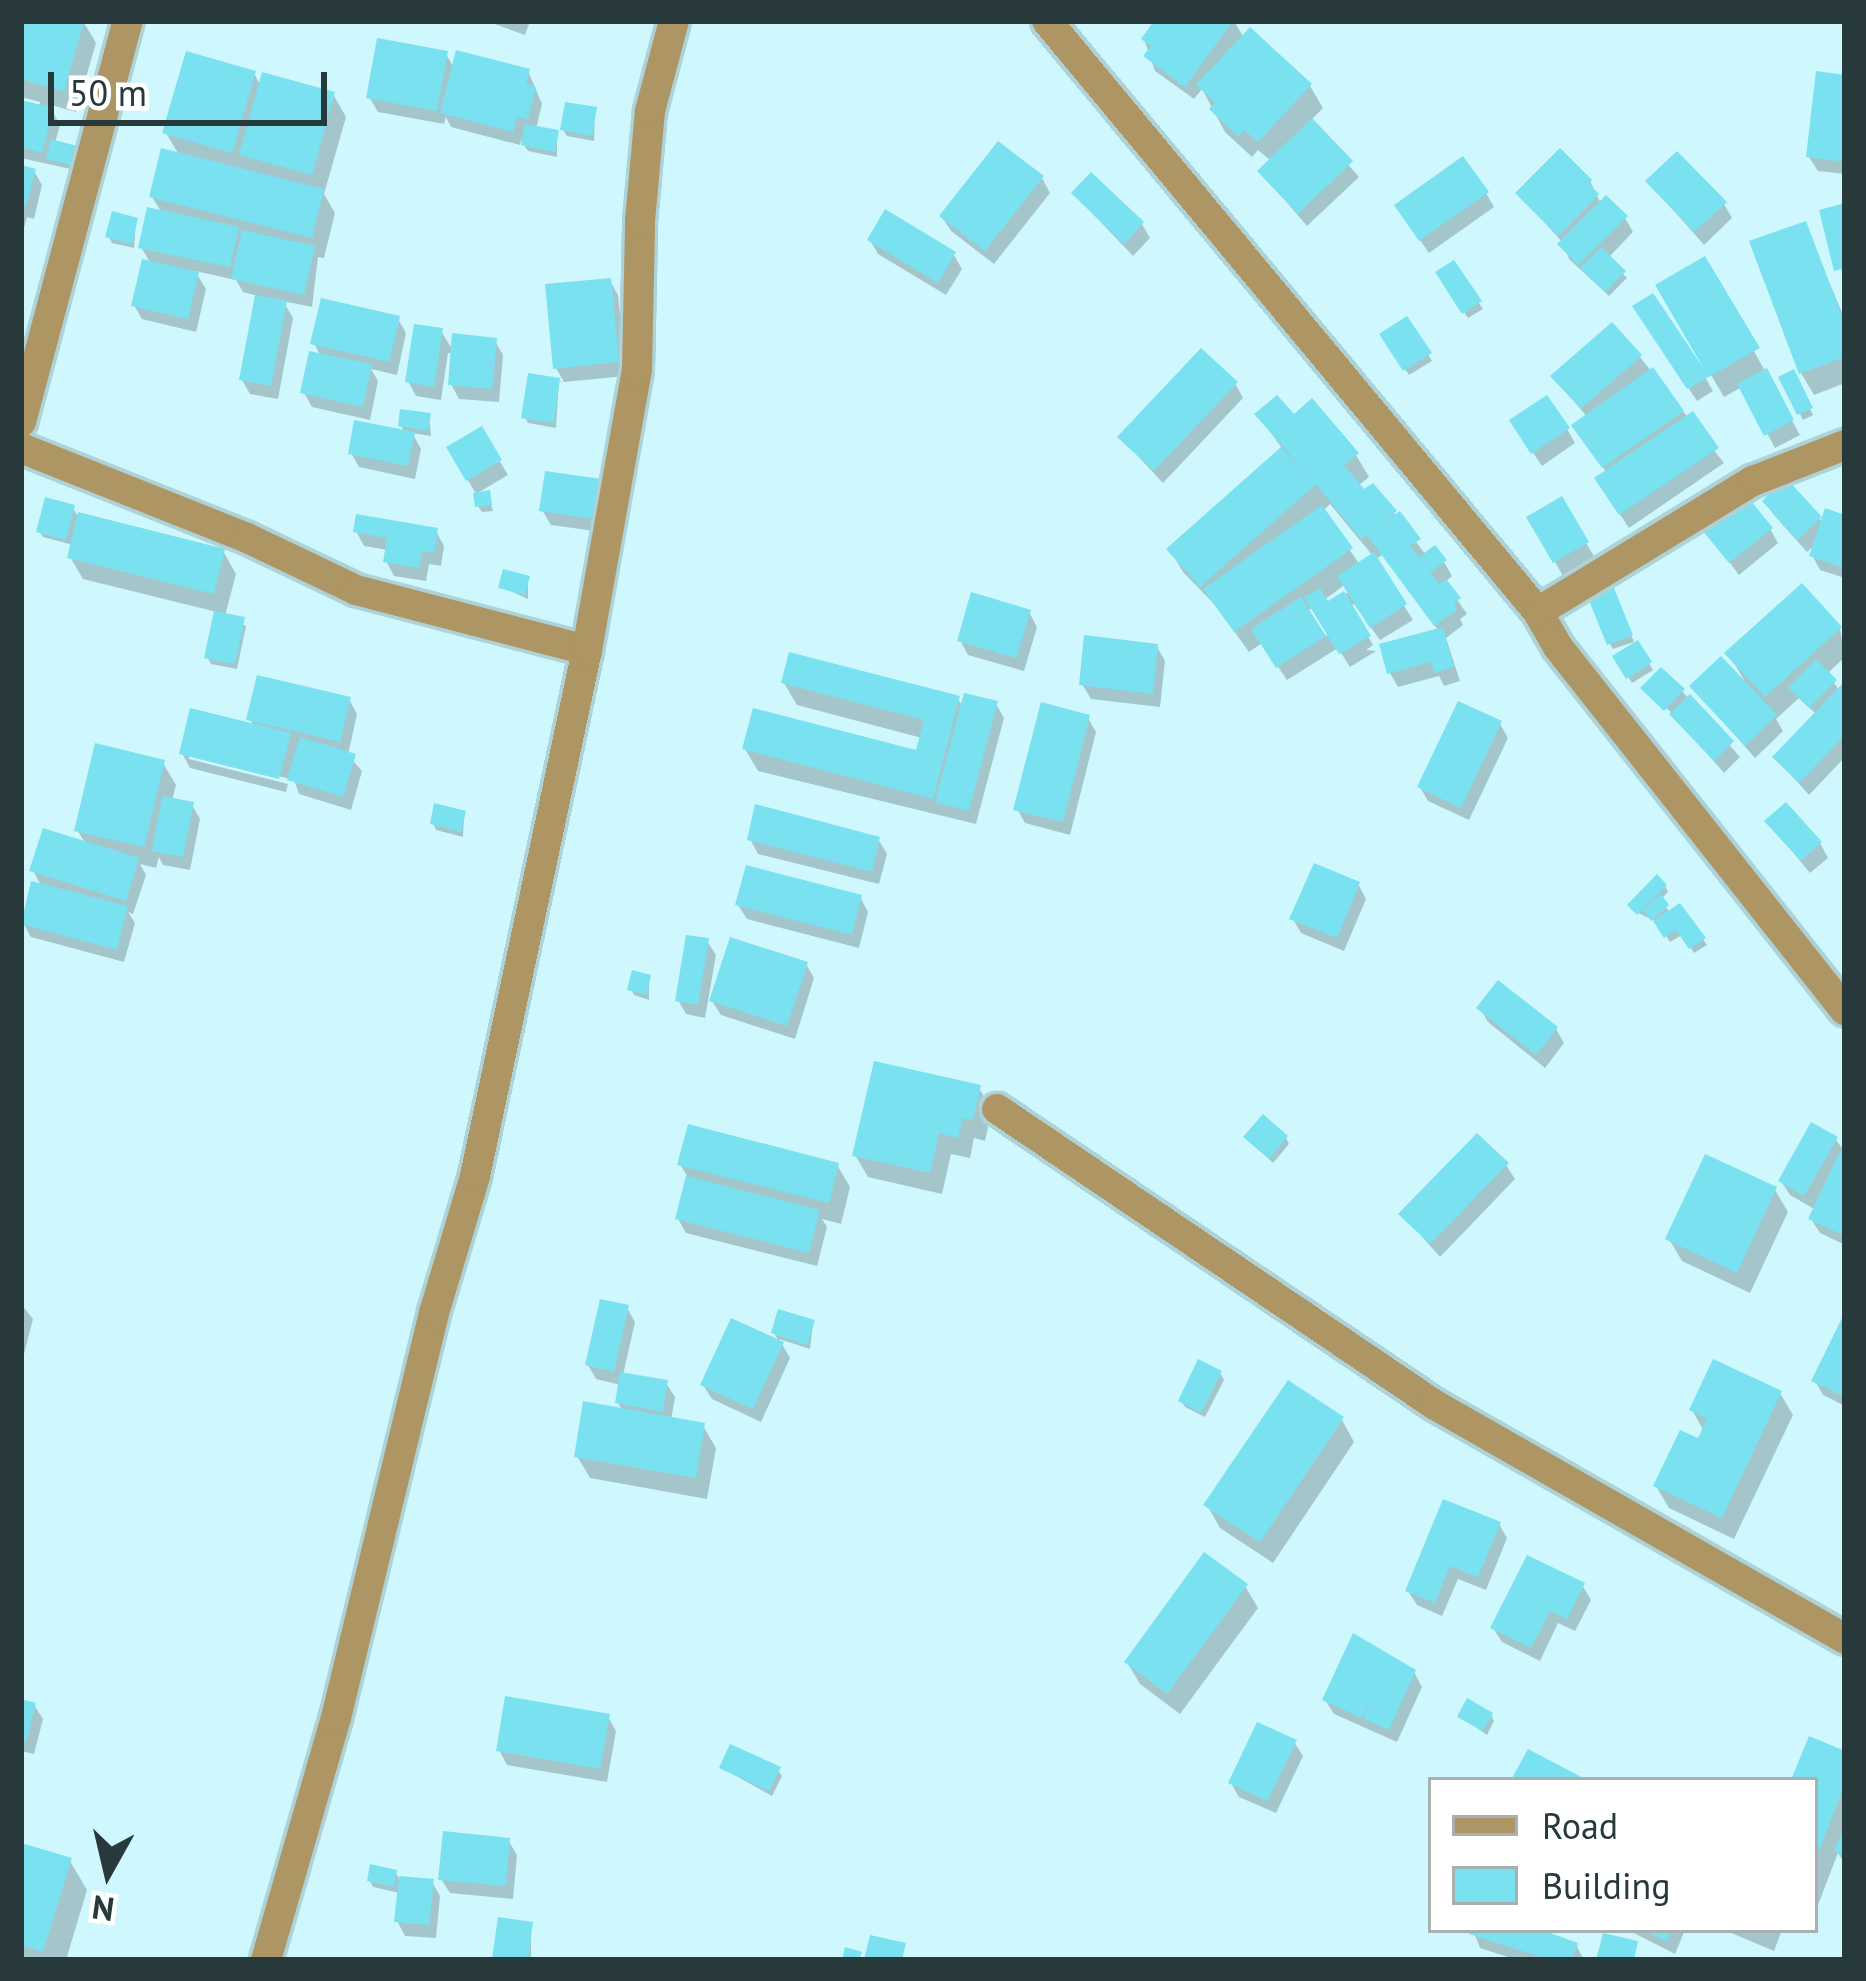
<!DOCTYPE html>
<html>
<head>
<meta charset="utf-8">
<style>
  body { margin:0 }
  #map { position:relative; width:1866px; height:1981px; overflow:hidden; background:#cef8fe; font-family:"PT Sans",sans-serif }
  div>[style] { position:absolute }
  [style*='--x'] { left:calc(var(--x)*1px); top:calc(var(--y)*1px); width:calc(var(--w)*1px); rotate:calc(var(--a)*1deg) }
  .shadow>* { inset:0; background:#0003 }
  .building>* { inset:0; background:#79e1f0 }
  .roads { filter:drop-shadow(3px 0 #add2d7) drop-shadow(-3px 0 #add2d7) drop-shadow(0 3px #add2d7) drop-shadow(0 -3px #add2d7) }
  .minor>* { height:30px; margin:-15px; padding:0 15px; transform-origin:15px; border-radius:15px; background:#ad9564 }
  span { translate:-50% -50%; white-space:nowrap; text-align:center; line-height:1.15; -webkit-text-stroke:9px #fff; paint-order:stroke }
  .frame { position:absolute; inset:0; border:24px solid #28393b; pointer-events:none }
  .legend { position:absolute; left:1428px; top:1777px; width:390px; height:156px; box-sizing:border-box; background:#fff; border:3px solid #a9b0b1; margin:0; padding:15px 21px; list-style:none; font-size:36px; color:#28393b }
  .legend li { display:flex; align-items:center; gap:24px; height:60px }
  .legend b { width:60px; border:3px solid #a9b0b1 }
  .north { position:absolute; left:48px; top:1813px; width:120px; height:120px; -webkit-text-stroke:9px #fff; paint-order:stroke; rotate:188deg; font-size:33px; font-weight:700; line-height:48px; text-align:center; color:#28393b }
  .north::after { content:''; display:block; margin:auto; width:42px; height:54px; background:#28393b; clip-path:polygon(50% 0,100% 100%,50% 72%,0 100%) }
  .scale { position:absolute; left:48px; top:72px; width:279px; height:54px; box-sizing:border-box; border:6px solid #28393b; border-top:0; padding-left:15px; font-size:36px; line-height:42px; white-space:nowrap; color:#28393b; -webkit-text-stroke:9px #fff; paint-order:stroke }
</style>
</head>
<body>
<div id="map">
  <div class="shadow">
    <div style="clip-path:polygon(21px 21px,83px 21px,96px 43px,76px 112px,48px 104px,60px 125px,55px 143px,79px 154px,75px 170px,21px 158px,21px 103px,39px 108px,40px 102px,21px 97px)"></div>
    <div style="clip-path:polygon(486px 21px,530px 21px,525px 35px)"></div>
    <div style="clip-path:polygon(1157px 21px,1234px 21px,1244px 38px,1310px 86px,1323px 108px,1310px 121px,1359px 177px,1307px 226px,1260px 171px,1271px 161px,1258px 150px,1252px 157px,1225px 132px,1202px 89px,1194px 99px,1155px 71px,1144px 39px)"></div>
    <div style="clip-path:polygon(446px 54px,454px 68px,528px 71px,542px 104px,536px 129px,557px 133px,557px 157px,528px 151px,521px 140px,520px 145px,451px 127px,446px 117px,444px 124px,378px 112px,369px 97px)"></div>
    <div style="clip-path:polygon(254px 73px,261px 87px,333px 94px,346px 117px,324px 194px,335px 213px,324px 258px,318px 257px,312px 307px,283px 301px,293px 318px,278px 399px,250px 394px,242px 380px,258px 296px,243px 292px,236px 280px,195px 271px,206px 289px,196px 332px,142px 319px,134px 305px,151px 264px,141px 247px,162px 213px,152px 197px,179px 155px,166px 133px)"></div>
    <div style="clip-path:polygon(1845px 78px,1845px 174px,1818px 171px,1809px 157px)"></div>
    <div style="clip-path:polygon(595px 110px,594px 141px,567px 136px,563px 130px)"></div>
    <div style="clip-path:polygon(21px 168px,34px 171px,42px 185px,34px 219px,27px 217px,21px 239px)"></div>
    <div style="clip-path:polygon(1042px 178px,1050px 193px,994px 264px,951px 231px,942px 217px)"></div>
    <div style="clip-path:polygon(1590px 181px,1601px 204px,1625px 218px,1633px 232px,1608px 258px,1627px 278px,1609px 296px,1569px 259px,1563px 243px,1518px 193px)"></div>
    <div style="clip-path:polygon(1649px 182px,1724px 204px,1732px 218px,1704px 245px)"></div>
    <div style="clip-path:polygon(1486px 193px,1494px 207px,1429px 253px,1406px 220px)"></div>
    <div style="clip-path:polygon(1074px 194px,1142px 224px,1150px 238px,1133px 256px)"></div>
    <div style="clip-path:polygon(136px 220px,134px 248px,112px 243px,109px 237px)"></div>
    <div style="clip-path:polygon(1805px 224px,1845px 320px,1845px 383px,1814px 395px,1801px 373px)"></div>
    <div style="clip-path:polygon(870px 240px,954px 255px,962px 269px,946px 295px,878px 254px)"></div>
    <div style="clip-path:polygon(1704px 260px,1800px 435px,1775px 448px,1742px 387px,1724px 397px,1659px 286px)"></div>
    <div style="clip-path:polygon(1453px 264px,1483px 309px,1468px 318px,1439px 273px)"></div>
    <div style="clip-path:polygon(610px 281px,618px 295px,626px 376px,564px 382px,556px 368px)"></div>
    <div style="clip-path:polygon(398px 319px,406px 333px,397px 375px,371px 369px,378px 381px,370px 420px,312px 407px,304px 393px,321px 357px,314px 343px)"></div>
    <div style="clip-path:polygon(1406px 320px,1432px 361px,1409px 375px,1383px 335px)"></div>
    <div style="clip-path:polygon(1644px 321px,1705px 377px,1713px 391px,1697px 401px)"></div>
    <div style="clip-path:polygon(441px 331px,454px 352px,495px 341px,503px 355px,499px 402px,459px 399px,451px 384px,454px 353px,448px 353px,441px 400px,416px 396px,408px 381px)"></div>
    <div style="clip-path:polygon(1640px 357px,1724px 463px,1629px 528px,1606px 493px,1607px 473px,1583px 440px,1587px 417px,1554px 376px)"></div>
    <div style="clip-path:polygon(1793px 373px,1813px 415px,1803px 420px,1782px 378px)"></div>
    <div style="clip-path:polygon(530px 377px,564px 382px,559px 382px,556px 428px,528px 423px,525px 417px)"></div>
    <div style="clip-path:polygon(1235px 383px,1243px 398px,1163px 483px,1121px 438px)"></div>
    <div style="clip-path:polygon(evenodd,1258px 414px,1294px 419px,1356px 455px,1369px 477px,1358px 486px,1394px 513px,1426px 555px,1444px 562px,1452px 576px,1445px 582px,1467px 614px,1460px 619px,1463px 625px,1446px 638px,1460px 681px,1444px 686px,1439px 676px,1398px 687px,1390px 673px,1439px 631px,1382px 555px,1375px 560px,1413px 620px,1380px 640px,1354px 604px,1350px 606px,1373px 645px,1366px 650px,1376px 651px,1350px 667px,1338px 648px,1287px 680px,1262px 643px,1249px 652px,1216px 606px,1183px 572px,1170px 550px,1283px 450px,1258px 414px,1330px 504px,1373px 556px,1360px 565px,1323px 511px,1330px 504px,1258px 414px,1346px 584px,1350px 591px,1327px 605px,1324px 600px,1346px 584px,1258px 414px,1314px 607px,1329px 633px,1326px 636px,1307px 611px,1314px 607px)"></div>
    <div style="clip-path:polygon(429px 416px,431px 436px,412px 433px,421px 449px,415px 479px,359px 467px,351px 453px,405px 433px,401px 426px)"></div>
    <div style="clip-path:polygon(1567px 429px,1575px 443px,1542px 466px,1521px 435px)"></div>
    <div style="clip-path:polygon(481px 430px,508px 475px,476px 494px,450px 449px)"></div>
    <div style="clip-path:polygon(599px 482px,607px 496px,602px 532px,551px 525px,542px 510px)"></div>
    <div style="clip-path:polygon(1786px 483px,1823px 523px,1845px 518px,1845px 578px,1820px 570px,1812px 555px,1816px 544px,1807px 552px,1774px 515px,1765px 501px)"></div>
    <div style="clip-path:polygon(488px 494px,493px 511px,482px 512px,478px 506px)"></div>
    <div style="clip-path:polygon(1561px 500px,1595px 558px,1563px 576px,1530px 518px)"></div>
    <div style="clip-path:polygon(73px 508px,77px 515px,223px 551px,236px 574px,225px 616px,246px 626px,237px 669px,211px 664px,207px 657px,217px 612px,83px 579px,70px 557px,73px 545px,43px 537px,39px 531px)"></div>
    <div style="clip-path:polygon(1770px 529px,1778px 543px,1739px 575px,1706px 531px)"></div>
    <div style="clip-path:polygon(356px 531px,436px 531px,444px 546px,441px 566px,429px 564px,426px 581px,394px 576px,386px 561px,388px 550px,364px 546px)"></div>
    <div style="clip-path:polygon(528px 578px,528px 599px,501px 587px)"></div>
    <div style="clip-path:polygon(1614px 592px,1634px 642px,1613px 649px,1610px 644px)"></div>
    <div style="clip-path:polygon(1029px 612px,1037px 627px,1024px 671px,968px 655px,960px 640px)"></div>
    <div style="clip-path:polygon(1840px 629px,1845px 657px,1827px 674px,1840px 691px,1845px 686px,1845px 757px,1809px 795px,1775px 757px,1817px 715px,1799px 698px,1776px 719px,1783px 731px,1755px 758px,1693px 687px,1744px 680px,1728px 653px)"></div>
    <div style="clip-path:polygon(1637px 644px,1653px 670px,1632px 683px,1616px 657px)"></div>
    <div style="clip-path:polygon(1157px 647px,1165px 661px,1160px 707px,1091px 699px,1082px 684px)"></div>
    <div style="clip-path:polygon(784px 683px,958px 699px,963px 707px,996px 704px,1004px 718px,976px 824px,758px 771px,745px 749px,918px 754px,922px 738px,797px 705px)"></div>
    <div style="clip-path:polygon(1682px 691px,1740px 757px,1724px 773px,1671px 712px,1647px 694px)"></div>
    <div style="clip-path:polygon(349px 699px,357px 714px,348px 755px,362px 771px,351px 810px,299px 794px,294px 780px,189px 753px,189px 759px,288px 784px,286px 792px,190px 768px,182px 753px,254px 727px,250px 719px)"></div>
    <div style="clip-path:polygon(1088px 718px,1096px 732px,1070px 835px,1025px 823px,1017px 809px)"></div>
    <div style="clip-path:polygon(1500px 724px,1508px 738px,1469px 820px,1428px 801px,1420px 787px)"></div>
    <div style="clip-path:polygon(163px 763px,176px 785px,172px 801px,192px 805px,200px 819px,190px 870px,163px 865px,159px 857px,156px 868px,140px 864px,146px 875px,133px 914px,128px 912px,135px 923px,124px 962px,31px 937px,23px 923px,42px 887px,33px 871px,86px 844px,77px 830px)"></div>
    <div style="clip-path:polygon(464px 814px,463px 837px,436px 830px,433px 823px)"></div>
    <div style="clip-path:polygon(1768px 822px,1820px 843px,1828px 858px,1810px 873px)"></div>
    <div style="clip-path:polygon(750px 839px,878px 839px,887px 854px,879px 884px,758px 854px)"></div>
    <div style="clip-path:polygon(1358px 884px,1366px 899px,1344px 951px,1301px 933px,1293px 919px)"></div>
    <div style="clip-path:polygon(1665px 886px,1668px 892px,1661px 899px,1670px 913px,1680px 907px,1707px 945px,1694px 953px,1682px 935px,1670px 942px,1657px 922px,1634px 911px)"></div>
    <div style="clip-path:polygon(860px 897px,868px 912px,859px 948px,747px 919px,738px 905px)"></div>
    <div style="clip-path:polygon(707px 941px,716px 955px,705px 1018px,686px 1014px,678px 1000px)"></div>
    <div style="clip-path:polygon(806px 964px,814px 978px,795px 1039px,721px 1015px,712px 1001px)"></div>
    <div style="clip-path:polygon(649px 978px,649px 1000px,634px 995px,631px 989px)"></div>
    <div style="clip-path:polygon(1480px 1008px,1556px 1029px,1564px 1043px,1545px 1068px,1488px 1022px)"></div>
    <div style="clip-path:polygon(979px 1088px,992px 1110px,985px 1141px,974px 1138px,970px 1158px,951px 1154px,942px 1194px,868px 1177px,855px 1155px)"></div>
    <div style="clip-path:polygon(1246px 1137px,1286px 1138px,1289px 1144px,1273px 1163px)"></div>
    <div style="clip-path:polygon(1836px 1140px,1845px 1152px,1845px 1245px,1820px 1233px,1811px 1219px,1816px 1210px,1790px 1195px,1781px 1181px)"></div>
    <div style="clip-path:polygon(680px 1164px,837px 1165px,850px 1187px,841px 1224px,822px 1219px,827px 1227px,817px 1266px,686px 1233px,678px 1219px,688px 1178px)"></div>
    <div style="clip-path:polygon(1506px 1165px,1515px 1179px,1440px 1257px,1402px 1214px)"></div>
    <div style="clip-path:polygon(1775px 1190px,1788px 1212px,1750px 1293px,1682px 1261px,1669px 1239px)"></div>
    <div style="clip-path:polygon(21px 1304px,33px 1319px,23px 1358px,21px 1358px)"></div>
    <div style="clip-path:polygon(627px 1308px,635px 1322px,623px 1375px,666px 1383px,675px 1397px,671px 1420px,703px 1426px,716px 1448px,707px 1499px,590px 1478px,577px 1456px,623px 1411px,618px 1403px,621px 1385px,596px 1379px,588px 1365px)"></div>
    <div style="clip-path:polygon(1845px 1319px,1845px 1406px,1823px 1395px,1815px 1381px)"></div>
    <div style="clip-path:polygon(813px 1323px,810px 1349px,779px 1339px,790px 1358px,761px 1422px,712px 1399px,703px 1385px,780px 1343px,774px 1333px)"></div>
    <div style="clip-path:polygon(1220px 1373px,1224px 1380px,1205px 1417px,1185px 1407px,1181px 1401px)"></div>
    <div style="clip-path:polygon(1780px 1393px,1793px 1415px,1734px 1539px,1669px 1508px,1656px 1486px,1704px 1431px,1692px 1410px)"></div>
    <div style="clip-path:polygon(1342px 1420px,1354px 1442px,1273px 1563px,1220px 1528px,1207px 1505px)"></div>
    <div style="clip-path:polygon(1499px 1524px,1507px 1538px,1486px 1590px,1458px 1579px,1442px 1616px,1417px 1605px,1408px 1591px)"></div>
    <div style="clip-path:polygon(1582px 1585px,1591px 1600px,1575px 1631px,1558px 1623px,1540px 1661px,1502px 1642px,1493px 1628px)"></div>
    <div style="clip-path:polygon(1245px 1586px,1258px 1608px,1180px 1714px,1140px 1684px,1127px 1662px)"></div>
    <div style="clip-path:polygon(1414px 1672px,1422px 1687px,1397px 1742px,1334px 1714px,1325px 1700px)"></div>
    <div style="clip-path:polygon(21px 1702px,34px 1705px,43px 1719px,34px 1754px,21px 1751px)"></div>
    <div style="clip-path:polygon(1491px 1715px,1494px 1721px,1487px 1735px,1461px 1717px)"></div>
    <div style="clip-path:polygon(608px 1717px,616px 1731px,607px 1782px,507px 1765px,499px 1750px)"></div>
    <div style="clip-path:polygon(1294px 1742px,1303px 1756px,1276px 1813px,1239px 1797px,1231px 1783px)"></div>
    <div style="clip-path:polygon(1845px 1754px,1845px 1864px,1838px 1853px,1816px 1910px,1815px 1780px,1795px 1780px)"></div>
    <div style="clip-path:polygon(722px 1768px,778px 1770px,782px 1776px,772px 1796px)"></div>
    <div style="clip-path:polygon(508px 1840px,517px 1855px,513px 1899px,450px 1893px,441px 1879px)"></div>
    <div style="clip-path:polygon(21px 1846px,70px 1861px,87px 1890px,66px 1960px,21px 1960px)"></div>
    <div style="clip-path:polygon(396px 1873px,399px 1879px,432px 1882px,440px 1896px,436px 1938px,405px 1936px,397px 1921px,400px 1893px,373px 1887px,370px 1881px)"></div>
    <div style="clip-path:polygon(531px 1924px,531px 1960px,496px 1960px,496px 1959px)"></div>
    <div style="clip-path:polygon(1473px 1930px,1546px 1930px,1545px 1934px,1576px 1945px,1584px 1960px,1517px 1960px,1480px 1948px)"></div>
    <div style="clip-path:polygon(1628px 1930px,1685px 1930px,1675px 1954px)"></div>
    <div style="clip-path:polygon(1724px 1930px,1782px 1930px,1774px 1951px)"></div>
  </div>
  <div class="building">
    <div style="clip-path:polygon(21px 21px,84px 21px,64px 92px,21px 79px)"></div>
    <div style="clip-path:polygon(1154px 21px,1233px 21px,1185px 87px,1143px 56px,1151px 46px,1141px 39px)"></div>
    <div style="clip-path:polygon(1250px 27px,1312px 84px,1258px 142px,1244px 130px,1238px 137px,1209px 109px,1215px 102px,1196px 85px)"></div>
    <div style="clip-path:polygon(377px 38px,448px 51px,437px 111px,366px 98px)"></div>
    <div style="clip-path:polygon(456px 50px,530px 69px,526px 84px,536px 87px,528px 120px,517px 117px,513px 132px,440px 113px)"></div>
    <div style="clip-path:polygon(186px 51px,256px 71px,232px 153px,162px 133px)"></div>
    <div style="clip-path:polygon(1816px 71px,1845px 75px,1845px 162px,1806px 157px)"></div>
    <div style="clip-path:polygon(262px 72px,335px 92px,312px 175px,239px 155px)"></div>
    <div style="clip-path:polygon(21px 100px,54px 108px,42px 153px,21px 147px)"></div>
    <div style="clip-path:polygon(565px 102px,597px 107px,592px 136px,560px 130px)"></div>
    <div style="clip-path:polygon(1312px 118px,1353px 161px,1298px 214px,1257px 171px)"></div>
    <div style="clip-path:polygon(525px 124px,559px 130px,555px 152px,521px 145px)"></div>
    <div style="clip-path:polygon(51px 139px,77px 146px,72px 165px,46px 159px)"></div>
    <div style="clip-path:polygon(998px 141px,1044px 176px,985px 251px,939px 216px)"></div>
    <div style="clip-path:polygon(161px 148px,324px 189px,312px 238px,149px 197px)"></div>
    <div style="clip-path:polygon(1560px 148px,1592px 180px,1589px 184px,1599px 194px,1558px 236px,1515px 193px)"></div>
    <div style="clip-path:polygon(1677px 151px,1727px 202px,1694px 232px,1645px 181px)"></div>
    <div style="clip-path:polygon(1463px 156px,1489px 192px,1419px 241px,1394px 205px)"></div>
    <div style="clip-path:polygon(21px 165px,36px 169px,26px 206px,21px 205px)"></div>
    <div style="clip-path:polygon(1091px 172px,1144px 222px,1124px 244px,1071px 193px)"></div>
    <div style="clip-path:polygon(1606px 195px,1628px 216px,1578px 265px,1557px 244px)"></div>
    <div style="clip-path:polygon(1845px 203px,1845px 268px,1834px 271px,1819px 210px)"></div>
    <div style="clip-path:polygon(147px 207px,239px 227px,230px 267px,138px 248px)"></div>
    <div style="clip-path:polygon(885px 209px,956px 252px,938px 283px,867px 240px)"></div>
    <div style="clip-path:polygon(112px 211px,138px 218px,132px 244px,105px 237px)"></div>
    <div style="clip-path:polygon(1806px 221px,1845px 324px,1845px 357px,1799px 374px,1749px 241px)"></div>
    <div style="clip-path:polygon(242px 230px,315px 246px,304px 295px,231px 279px)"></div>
    <div style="clip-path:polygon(1601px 247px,1626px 271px,1605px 292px,1580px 268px)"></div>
    <div style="clip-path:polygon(1705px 256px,1760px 348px,1687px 389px,1632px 306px,1653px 293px,1704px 369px,1655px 285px)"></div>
    <div style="clip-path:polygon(142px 259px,199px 272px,188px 319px,131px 306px)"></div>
    <div style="clip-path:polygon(1454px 260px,1482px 301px,1462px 314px,1435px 272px)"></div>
    <div style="clip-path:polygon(611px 278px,619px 362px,553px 369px,545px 284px)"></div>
    <div style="clip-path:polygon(255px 295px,287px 301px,271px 386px,239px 380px)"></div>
    <div style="clip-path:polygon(321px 298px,400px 316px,389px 362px,310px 344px)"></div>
    <div style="clip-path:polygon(1407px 316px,1432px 353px,1403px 371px,1379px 334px)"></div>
    <div style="clip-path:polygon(1612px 322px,1642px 355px,1581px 409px,1550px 376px)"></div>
    <div style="clip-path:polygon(414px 324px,443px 328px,434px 387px,405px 382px)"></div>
    <div style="clip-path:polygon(452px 333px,497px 338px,492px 389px,448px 385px)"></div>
    <div style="clip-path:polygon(1201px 348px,1238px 382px,1154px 471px,1117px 437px)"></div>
    <div style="clip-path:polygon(309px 351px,372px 364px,363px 407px,300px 393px)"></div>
    <div style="clip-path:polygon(1653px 367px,1684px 411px,1602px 468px,1571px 425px)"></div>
    <div style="clip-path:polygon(1767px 368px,1794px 420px,1764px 436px,1737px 384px)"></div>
    <div style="clip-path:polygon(1794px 369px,1813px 408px,1797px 415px,1778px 377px)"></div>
    <div style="clip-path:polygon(528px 373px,560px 378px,554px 423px,521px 418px)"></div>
    <div style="clip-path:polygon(1277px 395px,1294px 414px,1312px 398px,1359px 453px,1344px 465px,1364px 489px,1373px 483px,1397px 511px,1379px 525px,1400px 511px,1421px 539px,1410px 546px,1419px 557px,1435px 545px,1447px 560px,1430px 573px,1439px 584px,1446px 579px,1461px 598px,1454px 604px,1457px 610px,1434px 626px,1367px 535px,1361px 539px,1316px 484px,1200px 587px,1166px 549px,1281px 447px,1309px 476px,1254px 414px)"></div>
    <div style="clip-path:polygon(1547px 395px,1570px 428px,1531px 454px,1509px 420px)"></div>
    <div style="clip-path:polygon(400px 409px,431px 413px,428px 431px,398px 426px)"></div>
    <div style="clip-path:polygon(1693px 411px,1719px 448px,1619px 515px,1594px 478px)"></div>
    <div style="clip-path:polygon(354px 420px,415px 432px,408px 466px,348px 454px)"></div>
    <div style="clip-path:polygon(482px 426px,502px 460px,466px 481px,446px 447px)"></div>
    <div style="clip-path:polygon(545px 471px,601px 479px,595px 519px,539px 511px)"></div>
    <div style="clip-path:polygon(1786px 478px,1822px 517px,1825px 508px,1845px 515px,1845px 568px,1809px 556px,1822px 517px,1797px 540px,1762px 501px)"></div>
    <div style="clip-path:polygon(490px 490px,492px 505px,475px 507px,473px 493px)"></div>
    <div style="clip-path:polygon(1746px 495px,1773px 528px,1729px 563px,1702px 530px)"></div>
    <div style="clip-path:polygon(1562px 496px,1589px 542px,1553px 563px,1526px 517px)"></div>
    <div style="clip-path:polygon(45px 497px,75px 505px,66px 540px,36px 532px)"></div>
    <div style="clip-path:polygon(1322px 505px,1353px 548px,1234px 632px,1203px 589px)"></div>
    <div style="clip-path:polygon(78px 512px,225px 549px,214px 594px,67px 558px)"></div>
    <div style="clip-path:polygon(356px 514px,438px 528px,434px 553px,422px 551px,419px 568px,383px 562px,387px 538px,353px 532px)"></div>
    <div style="clip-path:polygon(1374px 552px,1407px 604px,1370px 628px,1337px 576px)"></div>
    <div style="clip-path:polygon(503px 569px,530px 576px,525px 595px,498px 588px)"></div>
    <div style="clip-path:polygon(1612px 583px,1633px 635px,1607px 645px,1586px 593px)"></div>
    <div style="clip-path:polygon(1802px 583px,1842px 627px,1765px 697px,1724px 653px)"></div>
    <div style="clip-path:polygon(1320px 588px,1328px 601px,1344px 591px,1371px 636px,1339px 654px,1304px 597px)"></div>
    <div style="clip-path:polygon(971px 592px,1031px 610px,1016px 658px,957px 641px)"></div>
    <div style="clip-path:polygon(1301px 597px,1326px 636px,1276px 668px,1251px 629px)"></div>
    <div style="clip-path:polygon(214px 611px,245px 617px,235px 664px,204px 658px)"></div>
    <div style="clip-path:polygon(1443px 627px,1454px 667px,1434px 673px,1431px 662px,1387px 674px,1379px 644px)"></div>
    <div style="clip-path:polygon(1084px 635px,1158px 644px,1153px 694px,1079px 685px)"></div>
    <div style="clip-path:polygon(1638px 640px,1652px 662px,1626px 679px,1612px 656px)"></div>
    <div style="clip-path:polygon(789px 652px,960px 696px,933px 799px,742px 749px,753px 708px,916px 750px,924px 720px,781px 683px)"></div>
    <div style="clip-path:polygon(1721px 656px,1777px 715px,1745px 746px,1689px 686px)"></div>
    <div style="clip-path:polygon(1816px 659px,1837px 680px,1809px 708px,1788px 688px)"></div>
    <div style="clip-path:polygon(1661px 667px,1685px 689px,1664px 711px,1640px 688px)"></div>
    <div style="clip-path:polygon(257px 675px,351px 697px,340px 742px,246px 720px)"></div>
    <div style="clip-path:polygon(1845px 681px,1845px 735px,1799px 783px,1772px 757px)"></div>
    <div style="clip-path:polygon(964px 693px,998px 701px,969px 811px,935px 802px)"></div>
    <div style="clip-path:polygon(1690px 694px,1734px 741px,1714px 761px,1669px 714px)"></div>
    <div style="clip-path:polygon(1458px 701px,1502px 721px,1461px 808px,1417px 787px)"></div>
    <div style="clip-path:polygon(1041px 702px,1090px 715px,1063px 822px,1013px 810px)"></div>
    <div style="clip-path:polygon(190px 708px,291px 733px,279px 779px,179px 754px)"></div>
    <div style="clip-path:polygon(300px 737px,356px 754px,343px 797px,287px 780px)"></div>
    <div style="clip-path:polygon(95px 743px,165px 760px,144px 847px,74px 831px)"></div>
    <div style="clip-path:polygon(162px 796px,194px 802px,183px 857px,152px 851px)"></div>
    <div style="clip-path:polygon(1786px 802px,1822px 842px,1801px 861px,1764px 821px)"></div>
    <div style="clip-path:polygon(434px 803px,466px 811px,461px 832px,430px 824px)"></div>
    <div style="clip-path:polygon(755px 804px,880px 837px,872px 872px,747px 840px)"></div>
    <div style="clip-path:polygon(43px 828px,139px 858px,126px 901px,29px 871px)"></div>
    <div style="clip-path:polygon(1314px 863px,1360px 882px,1337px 938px,1289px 919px)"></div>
    <div style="clip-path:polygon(746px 865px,862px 895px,852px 935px,735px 905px)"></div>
    <div style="clip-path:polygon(1657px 874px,1667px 885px,1637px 915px,1627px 905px)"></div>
    <div style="clip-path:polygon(31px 881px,128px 906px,117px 950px,21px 924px)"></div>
    <div style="clip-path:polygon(1661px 894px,1669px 905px,1651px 921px,1643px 910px)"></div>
    <div style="clip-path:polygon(1680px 903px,1706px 938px,1689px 949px,1676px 930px,1664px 938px,1653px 921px)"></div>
    <div style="clip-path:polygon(686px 935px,709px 938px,698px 1005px,675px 1001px)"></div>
    <div style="clip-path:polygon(730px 937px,808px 962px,787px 1026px,709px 1001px)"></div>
    <div style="clip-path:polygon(632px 970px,651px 975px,647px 995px,627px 990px)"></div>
    <div style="clip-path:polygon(1498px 980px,1558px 1027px,1536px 1055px,1476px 1008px)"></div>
    <div style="clip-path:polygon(874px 1061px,981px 1085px,973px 1120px,963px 1118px,958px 1138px,939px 1133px,930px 1173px,852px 1156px)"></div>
    <div style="clip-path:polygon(1263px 1114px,1288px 1136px,1269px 1159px,1243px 1137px)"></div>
    <div style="clip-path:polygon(1811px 1122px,1838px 1137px,1804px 1196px,1778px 1181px)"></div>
    <div style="clip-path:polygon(688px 1124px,839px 1163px,829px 1203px,677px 1165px)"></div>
    <div style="clip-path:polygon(1477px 1133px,1509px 1163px,1430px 1244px,1398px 1214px)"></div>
    <div style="clip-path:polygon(1842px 1147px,1845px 1149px,1845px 1236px,1808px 1219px)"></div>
    <div style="clip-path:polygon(1705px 1154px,1777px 1187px,1737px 1273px,1665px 1239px)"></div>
    <div style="clip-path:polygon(686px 1176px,820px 1210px,809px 1253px,675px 1219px)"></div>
    <div style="clip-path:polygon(600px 1299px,629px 1305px,614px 1372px,585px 1365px)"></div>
    <div style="clip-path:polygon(778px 1309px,815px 1320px,807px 1345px,771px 1333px)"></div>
    <div style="clip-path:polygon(1845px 1312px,1845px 1397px,1811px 1381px)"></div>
    <div style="clip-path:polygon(731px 1318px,784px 1342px,753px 1409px,700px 1385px)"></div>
    <div style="clip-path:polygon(1198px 1359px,1222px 1371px,1201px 1413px,1178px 1401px)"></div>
    <div style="clip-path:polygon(1713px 1359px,1782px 1391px,1722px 1518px,1653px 1486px,1680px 1430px,1698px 1438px,1707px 1419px,1689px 1410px)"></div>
    <div style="clip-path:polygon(620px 1372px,668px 1380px,663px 1412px,615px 1403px)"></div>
    <div style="clip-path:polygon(1288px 1380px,1344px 1417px,1260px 1542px,1203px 1505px)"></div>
    <div style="clip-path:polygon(583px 1401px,705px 1423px,696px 1478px,574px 1457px)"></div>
    <div style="clip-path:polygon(1443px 1499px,1501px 1522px,1478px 1577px,1450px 1566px,1435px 1603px,1405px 1591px)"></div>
    <div style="clip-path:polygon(1204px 1552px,1248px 1584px,1167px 1694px,1124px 1662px)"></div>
    <div style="clip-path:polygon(1527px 1555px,1585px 1583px,1567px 1619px,1550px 1611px,1531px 1648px,1490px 1628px)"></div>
    <div style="clip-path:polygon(1353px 1633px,1416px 1670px,1389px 1730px,1364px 1719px,1370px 1701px,1362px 1718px,1322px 1700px)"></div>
    <div style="clip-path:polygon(505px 1696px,610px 1714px,600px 1769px,496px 1751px)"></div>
    <div style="clip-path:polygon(1467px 1698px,1493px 1713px,1483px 1731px,1457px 1717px)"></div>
    <div style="clip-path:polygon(21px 1699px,36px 1703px,26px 1742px,21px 1740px)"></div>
    <div style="clip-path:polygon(1257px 1722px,1297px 1740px,1267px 1801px,1228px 1783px)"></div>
    <div style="clip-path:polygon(1809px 1736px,1845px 1751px,1845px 1784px,1815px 1860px,1815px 1780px,1791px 1780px)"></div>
    <div style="clip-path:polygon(730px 1744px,781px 1767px,769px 1791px,719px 1768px)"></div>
    <div style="clip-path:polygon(1528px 1749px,1587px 1780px,1511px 1780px)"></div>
    <div style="clip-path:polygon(1845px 1825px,1845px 1856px,1834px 1851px)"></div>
    <div style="clip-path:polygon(443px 1831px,510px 1838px,506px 1886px,438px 1880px)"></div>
    <div style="clip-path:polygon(21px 1843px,72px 1858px,43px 1952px,21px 1945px)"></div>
    <div style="clip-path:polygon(370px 1864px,397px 1870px,394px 1887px,367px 1881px)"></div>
    <div style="clip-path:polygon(399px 1876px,434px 1879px,429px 1925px,394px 1922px)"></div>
    <div style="clip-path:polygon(498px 1917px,533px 1922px,528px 1960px,492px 1959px)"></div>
    <div style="clip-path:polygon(1470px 1930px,1542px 1930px,1578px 1943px,1572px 1960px,1551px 1960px,1469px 1934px)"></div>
    <div style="clip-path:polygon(1640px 1930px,1672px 1930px,1667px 1941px)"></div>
    <div style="clip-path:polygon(1603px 1933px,1638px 1941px,1634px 1960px,1596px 1960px)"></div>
    <div style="clip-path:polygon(870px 1935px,906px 1943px,902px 1960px,864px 1960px)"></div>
    <div style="clip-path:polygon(845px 1947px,862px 1952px,859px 1960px,842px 1960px)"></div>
  </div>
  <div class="roads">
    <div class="minor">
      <div style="--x:1047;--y:21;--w:768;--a:50.28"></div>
      <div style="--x:1538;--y:612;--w:40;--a:60.3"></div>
      <div style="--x:1558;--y:647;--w:463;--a:51.7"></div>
      <div style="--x:21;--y:422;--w:415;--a:-75.1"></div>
      <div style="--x:21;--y:448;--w:243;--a:21.7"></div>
      <div style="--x:247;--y:538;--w:121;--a:25.5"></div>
      <div style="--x:356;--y:590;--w:239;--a:14.6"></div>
      <div style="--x:1538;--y:612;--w:252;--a:-31.4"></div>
      <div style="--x:1753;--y:481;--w:99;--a:-21.4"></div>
      <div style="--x:997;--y:1109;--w:529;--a:34.05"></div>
      <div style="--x:1435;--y:1405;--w:472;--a:29.7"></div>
      <div style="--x:266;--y:1960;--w:252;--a:-73.9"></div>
      <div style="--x:336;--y:1718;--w:417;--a:-76.4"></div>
      <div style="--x:434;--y:1313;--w:143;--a:-73.3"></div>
      <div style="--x:475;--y:1176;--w:538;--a:-77.98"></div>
      <div style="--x:587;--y:650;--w:284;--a:-79.9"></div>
      <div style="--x:637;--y:370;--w:149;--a:-88.8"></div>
      <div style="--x:640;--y:221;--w:110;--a:-84.8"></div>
      <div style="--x:650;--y:111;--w:93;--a:-75.1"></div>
    </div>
  </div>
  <div class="frame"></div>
  <ul class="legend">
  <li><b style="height:15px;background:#ad9564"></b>Road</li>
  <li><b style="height:33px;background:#79e1f0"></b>Building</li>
  </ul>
  <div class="north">N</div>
  <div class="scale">50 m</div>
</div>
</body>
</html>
